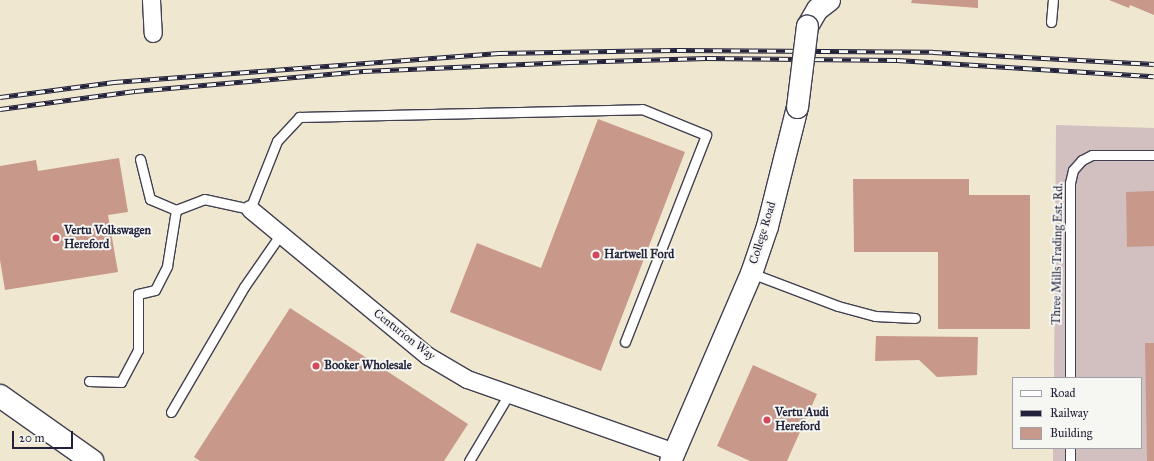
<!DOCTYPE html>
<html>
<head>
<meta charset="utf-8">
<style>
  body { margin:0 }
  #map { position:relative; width:1154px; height:461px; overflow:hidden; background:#efe7cf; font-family:"IM FELL Great Primer",serif }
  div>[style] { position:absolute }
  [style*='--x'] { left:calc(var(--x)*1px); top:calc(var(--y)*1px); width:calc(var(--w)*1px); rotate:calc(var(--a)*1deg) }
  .industrial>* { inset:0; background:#d2bfc0 }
  .building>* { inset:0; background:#c8998a }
  .roads { filter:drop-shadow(1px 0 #414051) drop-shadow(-1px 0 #414051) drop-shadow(0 1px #414051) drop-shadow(0 -1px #414051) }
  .service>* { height:9px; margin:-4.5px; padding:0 4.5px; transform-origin:4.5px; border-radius:4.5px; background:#fff }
  .minor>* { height:17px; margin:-8.5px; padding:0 8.5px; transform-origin:8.5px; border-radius:8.5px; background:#fff }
  .tertiary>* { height:21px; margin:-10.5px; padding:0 10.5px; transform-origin:10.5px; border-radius:10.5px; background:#fff }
  .primary>* { height:22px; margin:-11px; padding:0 11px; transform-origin:11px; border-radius:11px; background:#fff }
  .rail>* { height:4.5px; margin-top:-2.25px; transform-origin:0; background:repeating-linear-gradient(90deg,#f6f6f2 0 9px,#22223b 0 18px); box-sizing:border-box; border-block:1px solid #22223b }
  .bridges { filter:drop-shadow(1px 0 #414051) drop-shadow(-1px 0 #414051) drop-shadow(0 1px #414051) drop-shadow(0 -1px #414051) }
  .tertiary-bridge>* { height:21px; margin:-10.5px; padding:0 10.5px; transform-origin:10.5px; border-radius:10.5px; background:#fff }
  .dots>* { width:11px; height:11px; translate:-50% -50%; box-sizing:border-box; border:2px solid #f6f6f2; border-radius:50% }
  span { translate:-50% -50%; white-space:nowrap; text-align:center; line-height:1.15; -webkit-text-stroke:4px #f6f6f2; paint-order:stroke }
  .poi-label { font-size:12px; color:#22223b; font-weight:700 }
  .left { translate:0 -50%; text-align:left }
  .street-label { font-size:12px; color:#22223b }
  .legend { position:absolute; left:1012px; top:377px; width:130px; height:72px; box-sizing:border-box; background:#f6f6f2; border:1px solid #a1a1a9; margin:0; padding:5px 7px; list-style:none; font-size:12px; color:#22223b }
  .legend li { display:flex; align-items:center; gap:8px; height:20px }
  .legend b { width:20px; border:1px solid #a1a1a9 }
  .scale { position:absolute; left:12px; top:431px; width:61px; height:18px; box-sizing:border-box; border:2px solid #22223b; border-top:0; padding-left:5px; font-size:12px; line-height:14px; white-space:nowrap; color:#22223b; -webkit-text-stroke:3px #f6f6f2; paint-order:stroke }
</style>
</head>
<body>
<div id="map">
  <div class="industrial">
    <div style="clip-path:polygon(1056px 125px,1154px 128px,1154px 461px,1053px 461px,1053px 448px,1141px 448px,1141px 378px,1054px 378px)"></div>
  </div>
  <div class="building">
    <div style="clip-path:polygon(912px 0,978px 0,978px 8px,911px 3px)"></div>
    <div style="clip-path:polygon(1109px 0,1154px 0,1154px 15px,1130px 5px,1129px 8px)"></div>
    <div style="clip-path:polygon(598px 119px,685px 152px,601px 371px,450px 312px,477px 243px,541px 268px)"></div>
    <div style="clip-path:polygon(119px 158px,128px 212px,108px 215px,118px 272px,5px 290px,0 260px,0 166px,36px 160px,38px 171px)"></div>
    <div style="clip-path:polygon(853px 179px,969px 179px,969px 195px,1030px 195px,1030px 329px,938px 329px,938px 252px,854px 252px)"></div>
    <div style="clip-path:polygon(1154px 191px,1154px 246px,1127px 247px,1126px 192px)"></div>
    <div style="clip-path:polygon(290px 308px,468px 424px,444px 461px,200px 461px,194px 457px)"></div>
    <div style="clip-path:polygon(876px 336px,978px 337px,977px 375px,937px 377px,919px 360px,875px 361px)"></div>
    <div style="clip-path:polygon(1145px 343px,1154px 343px,1154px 461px,1147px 461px)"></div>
    <div style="clip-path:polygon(753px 365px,817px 394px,787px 461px,750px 461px,717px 446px)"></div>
  </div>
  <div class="roads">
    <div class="service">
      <div style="--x:1051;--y:22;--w:22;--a:-85"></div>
      <div style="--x:140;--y:159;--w:41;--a:76"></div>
      <div style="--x:150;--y:199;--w:28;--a:23"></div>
      <div style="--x:751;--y:273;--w:93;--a:20.8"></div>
      <div style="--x:838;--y:306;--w:38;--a:15"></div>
      <div style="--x:875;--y:316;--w:40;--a:2.9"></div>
      <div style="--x:1070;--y:378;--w:195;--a:-90"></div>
      <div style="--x:1070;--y:183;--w:13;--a:-77"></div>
      <div style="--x:1073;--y:170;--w:13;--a:-48"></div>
      <div style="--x:1082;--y:160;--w:11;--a:-27"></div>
      <div style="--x:1092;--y:155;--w:62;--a:0"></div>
      <div style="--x:89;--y:381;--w:32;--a:2"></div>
      <div style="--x:121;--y:382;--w:36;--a:-62"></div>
      <div style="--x:138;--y:350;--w:56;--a:-90"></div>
      <div style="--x:138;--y:294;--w:17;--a:-13"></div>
      <div style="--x:155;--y:290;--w:27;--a:-63"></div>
      <div style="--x:167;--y:266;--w:57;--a:-80.9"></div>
      <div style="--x:176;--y:210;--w:30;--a:-21"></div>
      <div style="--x:204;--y:199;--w:47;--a:12.3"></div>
      <div style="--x:250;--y:209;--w:73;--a:-68.3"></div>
      <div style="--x:277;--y:141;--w:33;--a:-47"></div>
      <div style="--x:299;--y:117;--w:343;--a:-1.3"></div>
      <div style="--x:642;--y:109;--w:69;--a:22.1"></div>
      <div style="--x:706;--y:135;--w:222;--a:111.4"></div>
      <div style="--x:171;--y:412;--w:145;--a:-59.7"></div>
      <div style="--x:244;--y:287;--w:63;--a:-55.3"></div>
      <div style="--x:469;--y:461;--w:78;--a:-59.2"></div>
      <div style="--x:1070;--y:461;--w:13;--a:-90"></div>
    </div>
    <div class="minor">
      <div style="--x:151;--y:0;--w:33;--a:87"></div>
      <div style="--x:250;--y:209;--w:231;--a:39.6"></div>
      <div style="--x:428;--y:356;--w:45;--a:30.5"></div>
      <div style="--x:467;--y:379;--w:219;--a:19.4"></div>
    </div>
    <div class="tertiary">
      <div style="--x:807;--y:26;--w:20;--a:-60"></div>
      <div style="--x:817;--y:9;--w:15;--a:-37"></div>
      <div style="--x:670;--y:461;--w:205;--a:-66.7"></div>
      <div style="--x:751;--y:273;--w:50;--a:-71.2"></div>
      <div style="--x:767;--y:226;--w:123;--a:-75.9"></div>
    </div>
    <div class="primary">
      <div style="--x:0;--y:396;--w:113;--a:35.2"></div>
    </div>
  </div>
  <div class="rail">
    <div style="--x:0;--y:97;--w:115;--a:-7.5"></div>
    <div style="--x:114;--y:82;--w:386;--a:-4.3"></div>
    <div style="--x:499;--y:53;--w:178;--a:-1"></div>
    <div style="--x:677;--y:50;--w:256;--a:0.4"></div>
    <div style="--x:933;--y:52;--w:221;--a:3.1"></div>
    <div style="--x:0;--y:109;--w:136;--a:-7.6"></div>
    <div style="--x:135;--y:91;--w:229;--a:-5"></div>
    <div style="--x:363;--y:71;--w:207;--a:-2.5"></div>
    <div style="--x:570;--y:62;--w:137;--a:-1.7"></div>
    <div style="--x:707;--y:58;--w:190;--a:0.6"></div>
    <div style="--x:897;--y:60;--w:257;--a:3.6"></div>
  </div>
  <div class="bridges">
    <div class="tertiary-bridge">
      <div style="--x:797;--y:107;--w:82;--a:-83"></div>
    </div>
  </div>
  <div class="dots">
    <div style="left:56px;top:238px;background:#d1495b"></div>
    <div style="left:596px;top:255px;background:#d1495b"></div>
    <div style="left:316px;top:366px;background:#d1495b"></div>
    <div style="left:767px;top:420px;background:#d1495b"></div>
  </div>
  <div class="poi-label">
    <span class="left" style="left:64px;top:238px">Vertu Volkswagen<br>Hereford</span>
    <span class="left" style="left:604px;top:255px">Hartwell Ford</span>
    <span class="left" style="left:324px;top:366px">Booker Wholesale</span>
    <span class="left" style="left:775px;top:420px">Vertu Audi<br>Hereford</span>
  </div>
  <div class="street-label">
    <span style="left:763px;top:233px;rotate:-73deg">College Road</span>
    <span style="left:1058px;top:254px;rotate:-89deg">Three Mills Trading Est. Rd.</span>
    <span style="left:404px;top:335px;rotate:38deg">Centurion Way</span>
  </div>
  <ul class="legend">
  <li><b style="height:5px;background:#fff"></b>Road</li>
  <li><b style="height:5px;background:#22223b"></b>Railway</li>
  <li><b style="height:11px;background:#c8998a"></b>Building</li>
  </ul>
  <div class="scale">20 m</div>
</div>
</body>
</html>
